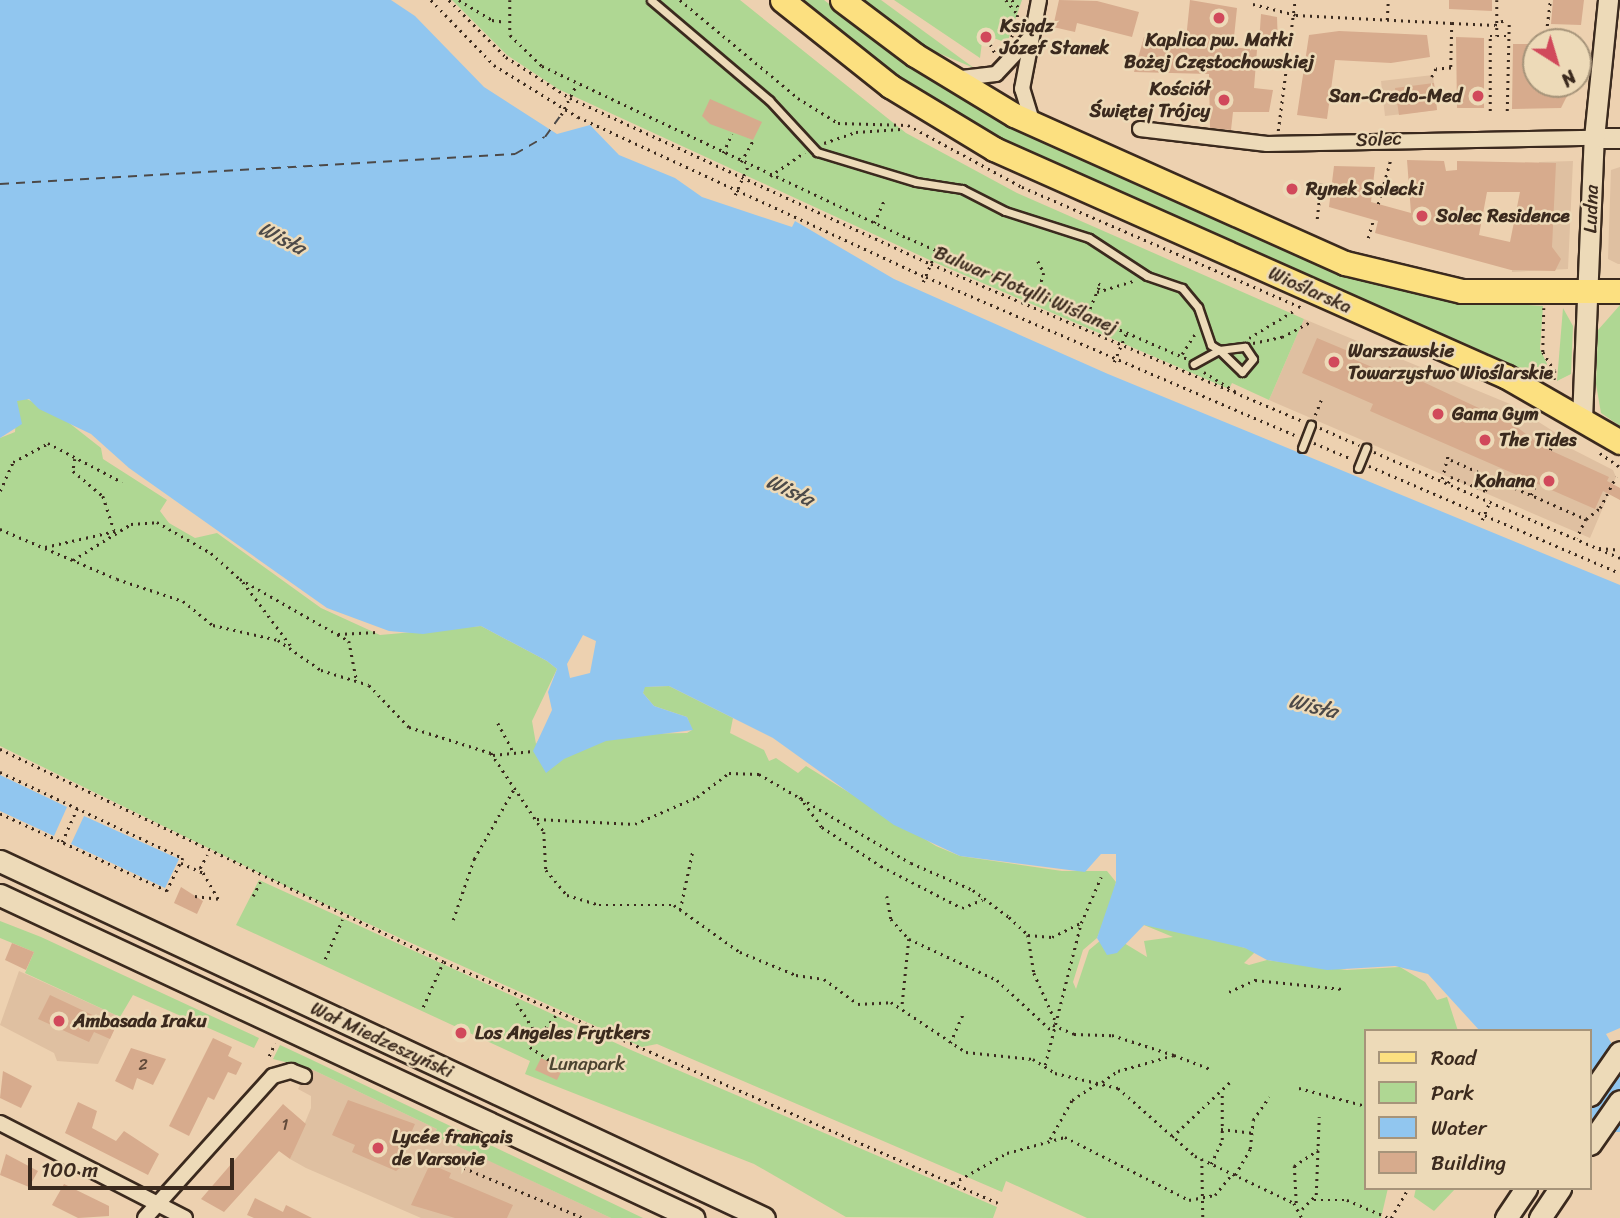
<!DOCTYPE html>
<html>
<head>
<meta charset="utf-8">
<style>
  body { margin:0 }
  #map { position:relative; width:1620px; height:1218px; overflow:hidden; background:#edd1b0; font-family:Sriracha,sans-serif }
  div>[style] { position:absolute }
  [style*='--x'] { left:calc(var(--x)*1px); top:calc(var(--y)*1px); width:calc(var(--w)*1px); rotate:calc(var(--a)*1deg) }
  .built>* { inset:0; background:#dfc0a1 }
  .green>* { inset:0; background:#afd793 }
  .water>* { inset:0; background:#91c6ef }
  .ferry>* { height:2px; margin-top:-1px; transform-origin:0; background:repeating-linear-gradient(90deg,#4c4948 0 9px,transparent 0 16px) }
  .building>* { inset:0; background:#d7ab8d }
  .path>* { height:2.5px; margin-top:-1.25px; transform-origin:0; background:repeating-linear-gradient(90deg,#3b2a1e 0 2px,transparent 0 7px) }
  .roads { filter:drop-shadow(2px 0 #3b2a1e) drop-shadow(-2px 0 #3b2a1e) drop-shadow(0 2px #3b2a1e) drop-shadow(0 -2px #3b2a1e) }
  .service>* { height:7px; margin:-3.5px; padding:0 3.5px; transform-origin:3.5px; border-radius:3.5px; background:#eddab8 }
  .minor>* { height:14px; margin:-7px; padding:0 7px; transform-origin:7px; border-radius:7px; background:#eddab8 }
  .tertiary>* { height:19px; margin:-9.5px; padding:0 9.5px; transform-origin:9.5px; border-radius:9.5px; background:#eddab8 }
  .secondary>* { height:21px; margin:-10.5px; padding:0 10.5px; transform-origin:10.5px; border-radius:10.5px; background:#eddab8 }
  .primary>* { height:23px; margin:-11.5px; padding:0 11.5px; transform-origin:11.5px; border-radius:11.5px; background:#fce080 }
  .dots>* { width:19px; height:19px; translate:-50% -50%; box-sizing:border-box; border:4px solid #eddab8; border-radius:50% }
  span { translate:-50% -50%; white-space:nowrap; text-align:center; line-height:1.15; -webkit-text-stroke:5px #eddab8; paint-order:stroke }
  .number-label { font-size:16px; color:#624a3a }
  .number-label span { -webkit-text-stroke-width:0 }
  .poi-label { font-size:19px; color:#3b2a1e; font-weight:700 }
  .left { translate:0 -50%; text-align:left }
  .right { translate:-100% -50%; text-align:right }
  .street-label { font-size:19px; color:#3b2a1e }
  .park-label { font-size:19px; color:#4c4430 }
  .water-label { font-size:21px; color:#4c4948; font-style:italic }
  .legend { position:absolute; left:1364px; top:1029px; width:228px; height:161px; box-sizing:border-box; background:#eddab8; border:2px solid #a6947a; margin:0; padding:9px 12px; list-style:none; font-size:21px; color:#3b2a1e }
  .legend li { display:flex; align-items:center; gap:14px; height:35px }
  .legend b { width:35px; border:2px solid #a6947a }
  .north { position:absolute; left:1522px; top:28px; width:70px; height:70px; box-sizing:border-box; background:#eddab8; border:2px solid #a6947a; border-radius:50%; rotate:143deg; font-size:19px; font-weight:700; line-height:28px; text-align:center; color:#3b2a1e }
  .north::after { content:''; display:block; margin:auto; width:24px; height:32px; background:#d1495b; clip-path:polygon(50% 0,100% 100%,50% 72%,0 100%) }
  .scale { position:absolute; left:28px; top:1158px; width:206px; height:32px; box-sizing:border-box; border:4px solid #3b2a1e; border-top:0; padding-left:9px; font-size:21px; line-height:24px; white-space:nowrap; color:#3b2a1e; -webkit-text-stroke:5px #eddab8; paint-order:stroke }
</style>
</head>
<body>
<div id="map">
  <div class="built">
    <div style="clip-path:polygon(1433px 75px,1437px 110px,1385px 116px,1381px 81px)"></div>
    <div style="clip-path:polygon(1573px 161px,1568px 269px,1512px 272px,1511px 241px,1538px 198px,1539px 162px)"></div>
    <div style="clip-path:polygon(1620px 167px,1620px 264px,1618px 264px,1608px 259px,1611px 170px)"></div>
    <div style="clip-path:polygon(1304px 319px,1510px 404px,1564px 438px,1568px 447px,1613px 470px,1616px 477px,1590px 538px,1269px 400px)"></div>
    <div style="clip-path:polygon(19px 971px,120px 1017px,98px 1064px,57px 1061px,54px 1053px,0 1025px)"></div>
    <div style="clip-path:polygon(309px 1068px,437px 1129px,435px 1135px,611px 1218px,421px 1218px,306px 1168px,290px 1159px,311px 1108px,311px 1096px,298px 1089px)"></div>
  </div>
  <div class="green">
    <div style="clip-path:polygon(452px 0,740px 0,906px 133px,1017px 193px,1304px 319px,1269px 400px,1232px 383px,1229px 389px,934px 262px,558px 89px,507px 55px)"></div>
    <div style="clip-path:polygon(800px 0,824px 0,896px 55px,999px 118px,1329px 269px,1438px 299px,1543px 306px,1540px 349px,1547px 364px,1537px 377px,1024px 153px,927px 97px)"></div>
    <div style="clip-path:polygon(860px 0,881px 0,974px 68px,924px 47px)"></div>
    <div style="clip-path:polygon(894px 0,1022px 0,1007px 43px,983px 34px,980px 58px)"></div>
    <div style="clip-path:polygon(1620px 305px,1620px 426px,1601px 413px,1596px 384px,1598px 330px)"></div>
    <div style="clip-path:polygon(1563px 308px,1573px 326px,1571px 374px,1557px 381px)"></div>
    <div style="clip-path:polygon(23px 397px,59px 415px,101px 448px,103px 459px,167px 500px,160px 511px,169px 523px,195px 538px,217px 533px,321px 608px,380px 635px,481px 626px,547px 661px,557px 669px,532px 721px,536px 744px,541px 736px,687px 733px,692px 730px,687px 717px,654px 706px,643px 693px,644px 687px,669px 686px,733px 718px,730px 733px,764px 750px,769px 761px,776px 758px,798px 773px,806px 766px,936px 846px,960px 856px,1062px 871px,1107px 871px,1116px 882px,1109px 909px,1097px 938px,1083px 950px,1073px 982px,1076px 989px,1089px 950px,1101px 940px,1124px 943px,1147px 957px,1144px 941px,1173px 937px,1144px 925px,1130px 934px,1145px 920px,1256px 951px,1244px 963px,1249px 965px,1267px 960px,1347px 970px,1400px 967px,1425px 982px,1437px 1000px,1447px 997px,1458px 1031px,1366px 1031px,1366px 1188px,1388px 1188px,1381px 1218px,1087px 1218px,1006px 1181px,1002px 1192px,657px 1044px,642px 1047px,298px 892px,0 746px,0 438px,15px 432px,17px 401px)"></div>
    <div style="clip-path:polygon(259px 880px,631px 1050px,997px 1207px,993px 1218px,846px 1217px,754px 1164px,525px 1074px,530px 1061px,236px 925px)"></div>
    <div style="clip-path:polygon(0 921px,41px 937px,259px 1038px,254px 1048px,133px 995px,120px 1017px,25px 973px,34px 952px,0 938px)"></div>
    <div style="clip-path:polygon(280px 1045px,310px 1059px,643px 1218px,611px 1218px,434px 1135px,437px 1129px,309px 1068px,273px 1059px)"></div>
    <div style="clip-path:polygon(1416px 1188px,1456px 1188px,1434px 1211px,1414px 1197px)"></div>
  </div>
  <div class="water">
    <div style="clip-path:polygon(evenodd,0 0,391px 0,415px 16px,484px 87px,557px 134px,590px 125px,619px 155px,675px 178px,702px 197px,792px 227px,795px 221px,894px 279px,1108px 374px,1620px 585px,1620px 1028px,1606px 1034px,1620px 1058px,1620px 1132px,1590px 1132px,1590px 1031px,1480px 1031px,1428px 974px,1395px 966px,1327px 970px,1267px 960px,1245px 948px,1144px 925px,1117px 953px,1107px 955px,1097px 938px,1116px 882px,1116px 854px,1101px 854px,1085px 872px,960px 856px,894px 825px,773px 738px,669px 686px,645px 687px,643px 693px,654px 706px,687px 717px,693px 730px,606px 741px,564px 759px,546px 773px,533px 751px,552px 710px,548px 692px,557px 669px,547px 661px,481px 626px,423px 634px,389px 631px,327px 608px,129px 468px,91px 434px,39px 409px,29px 399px,17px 401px,22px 424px,0 438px,0 0,583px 635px,596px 641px,590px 673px,570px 678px,567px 664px,583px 635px)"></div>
    <div style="clip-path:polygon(0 775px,67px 807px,54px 836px,0 811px)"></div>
    <div style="clip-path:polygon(84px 816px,179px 859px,165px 888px,71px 844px)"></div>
  </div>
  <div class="ferry">
    <div style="--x:0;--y:184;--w:516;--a:-3.33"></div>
    <div style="--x:515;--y:154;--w:34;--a:-30"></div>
    <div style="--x:545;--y:137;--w:27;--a:-54"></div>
  </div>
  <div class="building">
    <div style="clip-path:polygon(1059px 0,1097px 1px,1139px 12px,1132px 37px,1077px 23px,1075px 32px,1053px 27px)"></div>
    <div style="clip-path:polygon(1190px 0,1237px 8px,1233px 47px,1257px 50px,1254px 88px,1273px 90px,1269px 112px,1233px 112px,1231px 130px,1210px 128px,1209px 74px,1134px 72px,1144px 37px,1186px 39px)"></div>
    <div style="clip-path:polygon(1449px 0,1492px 0,1492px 11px,1449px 9px)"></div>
    <div style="clip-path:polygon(1553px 0,1584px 0,1581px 25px,1551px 24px)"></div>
    <div style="clip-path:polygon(1261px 14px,1277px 17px,1278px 46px,1259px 43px)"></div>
    <div style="clip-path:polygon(1339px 31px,1427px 35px,1430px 57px,1391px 63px,1335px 60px,1327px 119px,1297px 115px,1309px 35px)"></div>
    <div style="clip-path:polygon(1456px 37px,1484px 38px,1484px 108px,1457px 108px)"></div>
    <div style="clip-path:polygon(1513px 44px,1536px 44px,1536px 84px,1573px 84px,1561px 108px,1512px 109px)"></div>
    <div style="clip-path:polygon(1434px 83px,1437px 110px,1399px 115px,1395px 88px)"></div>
    <div style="clip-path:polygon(710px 99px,762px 122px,753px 140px,710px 124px,702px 116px)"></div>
    <div style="clip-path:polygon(evenodd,1407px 160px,1444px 161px,1446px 171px,1457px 170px,1457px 161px,1556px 163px,1552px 247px,1561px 259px,1555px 271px,1511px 270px,1375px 233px,1378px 221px,1329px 207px,1334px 166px,1375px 167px,1371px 202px,1411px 213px,1407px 160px,1487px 192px,1520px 192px,1510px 242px,1479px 235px,1487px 192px)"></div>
    <div style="clip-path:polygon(1317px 338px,1348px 351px,1346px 356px,1386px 373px,1389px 366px,1513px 424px,1543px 447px,1609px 477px,1607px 481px,1620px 488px,1620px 500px,1603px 491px,1595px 509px,1370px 411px,1373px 404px,1302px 373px)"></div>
    <div style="clip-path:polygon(181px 887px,203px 901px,197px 914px,174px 903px)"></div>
    <div style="clip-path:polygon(12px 943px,34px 952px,26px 970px,5px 960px)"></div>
    <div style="clip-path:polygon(50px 995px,116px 1026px,110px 1039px,94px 1032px,89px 1042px,38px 1019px)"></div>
    <div style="clip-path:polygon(213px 1038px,232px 1047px,228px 1056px,242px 1063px,236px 1075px,228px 1072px,214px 1100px,208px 1097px,189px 1136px,169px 1126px)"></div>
    <div style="clip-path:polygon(131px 1048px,166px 1059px,153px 1085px,137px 1078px,133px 1090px,115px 1081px)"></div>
    <div style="clip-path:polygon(541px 1058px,563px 1068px,557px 1080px,535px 1070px)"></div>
    <div style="clip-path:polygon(3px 1071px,32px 1086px,21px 1108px,0 1098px)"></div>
    <div style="clip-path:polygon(348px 1100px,415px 1124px,402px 1153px,408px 1156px,404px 1165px,396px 1171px,352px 1152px,355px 1145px,332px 1135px)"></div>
    <div style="clip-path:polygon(78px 1102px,97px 1111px,92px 1128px,116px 1141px,124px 1131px,159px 1154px,148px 1175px,65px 1133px)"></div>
    <div style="clip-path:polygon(283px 1104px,306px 1124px,290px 1159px,279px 1151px,224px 1212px,201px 1199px)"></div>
    <div style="clip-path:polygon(6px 1154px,38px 1171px,29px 1187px,0 1175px)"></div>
    <div style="clip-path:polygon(430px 1164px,451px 1173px,449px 1178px,513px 1205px,507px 1218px,455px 1218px,411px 1205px)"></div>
    <div style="clip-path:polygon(64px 1184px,109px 1206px,109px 1216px,78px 1218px,52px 1205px)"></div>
    <div style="clip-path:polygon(255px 1198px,283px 1212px,286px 1205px,312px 1218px,254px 1218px,247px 1215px)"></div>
  </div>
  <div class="path">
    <div style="--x:431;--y:0;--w:91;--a:45.9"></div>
    <div style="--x:494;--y:65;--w:99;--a:31.8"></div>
    <div style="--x:578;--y:117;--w:383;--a:24.7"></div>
    <div style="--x:926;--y:277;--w:401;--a:23.2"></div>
    <div style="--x:449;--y:0;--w:81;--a:45"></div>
    <div style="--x:506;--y:57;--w:76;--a:32.6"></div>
    <div style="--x:570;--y:98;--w:397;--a:24.7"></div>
    <div style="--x:931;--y:264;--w:402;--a:22.9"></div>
    <div style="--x:459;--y:0;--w:39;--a:31"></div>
    <div style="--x:492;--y:20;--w:14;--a:8"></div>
    <div style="--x:510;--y:0;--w:35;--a:90"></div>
    <div style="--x:510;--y:35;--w:45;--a:44.1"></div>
    <div style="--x:542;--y:66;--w:404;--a:25.2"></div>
    <div style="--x:908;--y:238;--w:304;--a:23.4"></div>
    <div style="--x:680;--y:0;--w:153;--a:39.7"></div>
    <div style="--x:798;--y:98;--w:47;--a:32"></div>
    <div style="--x:838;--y:123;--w:70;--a:1.6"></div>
    <div style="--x:908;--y:125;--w:130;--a:28.5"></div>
    <div style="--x:1022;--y:187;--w:306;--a:23.3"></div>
    <div style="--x:1006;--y:0;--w:19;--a:51"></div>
    <div style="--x:1018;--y:15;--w:23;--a:105"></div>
    <div style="--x:1012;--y:0;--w:13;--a:48"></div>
    <div style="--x:1497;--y:0;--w:36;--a:90"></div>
    <div style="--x:1497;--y:36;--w:12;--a:0"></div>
    <div style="--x:1253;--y:4;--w:44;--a:14.3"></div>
    <div style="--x:1296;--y:15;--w:156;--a:2.9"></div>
    <div style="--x:1452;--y:23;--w:45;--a:91.3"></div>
    <div style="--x:1451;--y:68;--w:15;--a:176"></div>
    <div style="--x:1436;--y:69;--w:9;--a:117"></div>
    <div style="--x:1387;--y:20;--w:20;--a:-87"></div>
    <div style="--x:1452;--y:23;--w:43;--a:2.7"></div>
    <div style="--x:1495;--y:25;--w:13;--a:-29"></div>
    <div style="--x:1547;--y:26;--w:26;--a:-83"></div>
    <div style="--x:987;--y:38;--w:19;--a:62"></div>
    <div style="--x:1490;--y:111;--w:75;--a:-90"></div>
    <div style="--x:1490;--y:36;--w:7;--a:0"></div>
    <div style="--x:1507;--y:111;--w:88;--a:-88.7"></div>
    <div style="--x:561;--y:115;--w:35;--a:-63"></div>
    <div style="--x:1278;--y:131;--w:132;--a:-82.6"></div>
    <div style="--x:824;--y:143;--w:34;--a:-19"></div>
    <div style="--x:856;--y:132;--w:45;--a:-3.8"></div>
    <div style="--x:723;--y:153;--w:21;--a:-65"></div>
    <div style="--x:741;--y:162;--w:25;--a:-61"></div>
    <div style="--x:770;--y:176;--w:42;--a:-34.4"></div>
    <div style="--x:735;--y:195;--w:32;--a:-66"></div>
    <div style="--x:1378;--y:204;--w:48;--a:-74.2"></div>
    <div style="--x:1317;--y:219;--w:36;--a:-84"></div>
    <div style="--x:874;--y:223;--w:24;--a:-66"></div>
    <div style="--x:1368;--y:238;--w:19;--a:-74"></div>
    <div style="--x:1038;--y:261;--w:13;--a:63"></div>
    <div style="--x:1044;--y:273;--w:21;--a:107"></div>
    <div style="--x:923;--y:282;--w:34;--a:-67"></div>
    <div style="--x:1097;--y:292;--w:39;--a:-17"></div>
    <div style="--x:1544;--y:308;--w:44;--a:91.3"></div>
    <div style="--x:1543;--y:352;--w:22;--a:58"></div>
    <div style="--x:1555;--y:371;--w:11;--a:95"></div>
    <div style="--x:1087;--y:315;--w:33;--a:-67"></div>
    <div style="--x:1100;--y:285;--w:6;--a:-149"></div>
    <div style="--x:1249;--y:338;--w:54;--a:-31.3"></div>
    <div style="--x:1253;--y:343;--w:30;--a:-12"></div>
    <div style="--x:1282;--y:337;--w:34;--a:-28"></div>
    <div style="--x:1182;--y:354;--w:27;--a:-57"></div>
    <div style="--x:1114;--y:362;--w:34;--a:-67"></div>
    <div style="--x:1204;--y:372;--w:38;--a:32"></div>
    <div style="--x:1315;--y:415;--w:16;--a:-68"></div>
    <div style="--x:1320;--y:428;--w:43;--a:23.6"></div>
    <div style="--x:1314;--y:443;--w:39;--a:23"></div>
    <div style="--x:1550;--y:450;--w:8;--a:-67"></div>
    <div style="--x:1374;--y:452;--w:268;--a:23.3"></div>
    <div style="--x:1600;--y:453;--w:24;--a:35"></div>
    <div style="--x:75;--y:459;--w:12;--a:99"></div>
    <div style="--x:73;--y:471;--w:39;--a:40"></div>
    <div style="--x:103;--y:496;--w:36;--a:72"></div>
    <div style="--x:1451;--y:460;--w:147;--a:23.6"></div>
    <div style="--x:1586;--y:519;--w:21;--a:115"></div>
    <div style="--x:1369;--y:466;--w:273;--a:23.1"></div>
    <div style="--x:1442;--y:479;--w:25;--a:-76"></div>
    <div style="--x:1448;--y:483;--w:7;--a:-63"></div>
    <div style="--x:1451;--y:477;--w:37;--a:22"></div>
    <div style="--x:1485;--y:491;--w:14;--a:-65"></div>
    <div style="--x:0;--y:491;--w:32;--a:-66"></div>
    <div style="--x:13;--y:462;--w:40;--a:-28"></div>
    <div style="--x:48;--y:443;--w:84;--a:27.8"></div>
    <div style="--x:1531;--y:495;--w:12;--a:-66"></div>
    <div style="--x:1586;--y:519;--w:18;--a:-38"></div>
    <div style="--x:1600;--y:508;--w:35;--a:-63"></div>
    <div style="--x:1482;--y:520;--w:21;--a:-67"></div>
    <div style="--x:0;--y:529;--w:127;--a:23.1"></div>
    <div style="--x:117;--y:579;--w:70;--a:18.4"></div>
    <div style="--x:183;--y:601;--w:38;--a:39"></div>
    <div style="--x:213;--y:625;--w:67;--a:13"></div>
    <div style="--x:278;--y:640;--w:52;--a:34.9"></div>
    <div style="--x:321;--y:670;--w:50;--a:17.4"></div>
    <div style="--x:369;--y:685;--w:58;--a:46.4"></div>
    <div style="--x:409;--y:727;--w:86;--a:17.6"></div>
    <div style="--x:491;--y:753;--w:95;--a:56.1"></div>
    <div style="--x:544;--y:832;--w:38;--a:87"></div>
    <div style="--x:546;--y:870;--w:33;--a:50"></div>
    <div style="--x:567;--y:895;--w:34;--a:17"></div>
    <div style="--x:599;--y:905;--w:75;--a:0"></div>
    <div style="--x:674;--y:905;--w:81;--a:35.5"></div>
    <div style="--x:740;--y:952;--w:61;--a:22.3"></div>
    <div style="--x:796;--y:975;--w:28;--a:8"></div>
    <div style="--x:824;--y:979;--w:42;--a:36.3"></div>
    <div style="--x:858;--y:1004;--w:33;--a:-3"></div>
    <div style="--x:891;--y:1002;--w:90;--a:33.7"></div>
    <div style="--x:966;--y:1052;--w:67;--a:6"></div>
    <div style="--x:1033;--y:1059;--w:26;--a:32"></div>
    <div style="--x:1055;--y:1073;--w:65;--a:13.4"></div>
    <div style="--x:1118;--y:1088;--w:103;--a:41.4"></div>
    <div style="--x:1195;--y:1156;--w:110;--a:25.4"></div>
    <div style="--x:1294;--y:1203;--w:17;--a:62"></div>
    <div style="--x:45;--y:547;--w:77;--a:-12.8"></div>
    <div style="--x:1599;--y:548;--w:21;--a:5"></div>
    <div style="--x:73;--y:560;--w:68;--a:-31.8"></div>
    <div style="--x:131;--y:524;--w:26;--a:-4"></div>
    <div style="--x:157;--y:522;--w:62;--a:29.9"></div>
    <div style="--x:211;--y:553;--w:39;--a:42"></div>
    <div style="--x:240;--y:579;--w:125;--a:29.6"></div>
    <div style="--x:349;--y:641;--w:38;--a:79"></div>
    <div style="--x:243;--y:582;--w:80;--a:53.1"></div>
    <div style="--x:338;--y:634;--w:39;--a:-3"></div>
    <div style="--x:498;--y:723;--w:34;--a:62"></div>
    <div style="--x:0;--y:749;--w:492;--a:25.6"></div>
    <div style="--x:444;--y:962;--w:604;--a:23.51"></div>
    <div style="--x:493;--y:755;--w:40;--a:-5.7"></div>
    <div style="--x:0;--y:772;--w:202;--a:25.2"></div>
    <div style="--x:183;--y:858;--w:37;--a:116"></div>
    <div style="--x:167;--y:891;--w:184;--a:-155.2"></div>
    <div style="--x:800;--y:797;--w:37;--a:54"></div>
    <div style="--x:822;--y:827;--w:71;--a:33.5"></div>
    <div style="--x:881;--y:866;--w:91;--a:27.4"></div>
    <div style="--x:962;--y:908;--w:22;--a:-22"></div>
    <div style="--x:537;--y:819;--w:98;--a:2.9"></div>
    <div style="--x:635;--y:824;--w:68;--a:-23.5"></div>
    <div style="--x:697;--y:797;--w:40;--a:-37"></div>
    <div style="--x:729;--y:773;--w:30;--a:2"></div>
    <div style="--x:759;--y:774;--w:176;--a:30.4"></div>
    <div style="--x:911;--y:863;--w:68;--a:23.5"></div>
    <div style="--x:973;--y:890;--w:45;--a:36.9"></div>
    <div style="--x:1009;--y:917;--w:26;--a:43"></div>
    <div style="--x:1028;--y:935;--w:38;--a:81"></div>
    <div style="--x:1034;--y:973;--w:51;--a:65.9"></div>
    <div style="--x:62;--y:842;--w:37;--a:-66"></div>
    <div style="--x:181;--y:863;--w:24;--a:24"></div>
    <div style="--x:195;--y:896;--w:23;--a:7"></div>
    <div style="--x:218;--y:899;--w:36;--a:-120"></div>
    <div style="--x:200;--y:868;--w:15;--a:-62"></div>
    <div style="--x:253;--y:896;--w:16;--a:-63"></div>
    <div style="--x:887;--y:896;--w:23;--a:80"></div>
    <div style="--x:891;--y:919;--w:27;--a:48"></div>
    <div style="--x:909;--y:939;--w:69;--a:95.8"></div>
    <div style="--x:680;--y:910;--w:62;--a:-78"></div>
    <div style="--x:453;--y:920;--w:65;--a:-71"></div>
    <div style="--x:474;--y:859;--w:83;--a:-60.3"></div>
    <div style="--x:1028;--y:935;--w:24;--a:5"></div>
    <div style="--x:1052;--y:937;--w:32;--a:-26"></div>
    <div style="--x:909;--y:939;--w:97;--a:25"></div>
    <div style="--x:997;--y:980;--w:75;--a:42.8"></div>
    <div style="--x:325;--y:959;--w:43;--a:-66.4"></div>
    <div style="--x:1229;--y:992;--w:29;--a:-25"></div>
    <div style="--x:1255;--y:980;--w:88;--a:5.8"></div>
    <div style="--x:517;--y:1003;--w:41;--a:57.8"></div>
    <div style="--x:423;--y:1007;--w:44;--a:-65.8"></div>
    <div style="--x:556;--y:1016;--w:40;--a:130"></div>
    <div style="--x:530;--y:1047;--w:32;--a:34"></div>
    <div style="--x:1053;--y:1025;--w:23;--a:23"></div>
    <div style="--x:1074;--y:1034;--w:38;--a:2"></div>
    <div style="--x:1112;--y:1035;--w:65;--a:17.9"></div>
    <div style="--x:950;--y:1043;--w:32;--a:-66"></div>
    <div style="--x:269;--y:1056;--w:14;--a:-65"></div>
    <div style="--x:1045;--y:1065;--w:146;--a:-75.8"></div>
    <div style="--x:1081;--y:923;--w:50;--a:-66.5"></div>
    <div style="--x:1102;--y:1082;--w:19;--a:-35"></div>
    <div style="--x:1118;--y:1071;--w:58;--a:-15.9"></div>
    <div style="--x:1174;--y:1055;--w:40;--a:21"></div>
    <div style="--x:1299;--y:1088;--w:69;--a:15"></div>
    <div style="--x:1221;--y:1129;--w:31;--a:7"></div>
    <div style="--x:1172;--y:1137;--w:80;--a:-43.5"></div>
    <div style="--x:1050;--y:1139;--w:45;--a:-60.6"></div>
    <div style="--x:1072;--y:1100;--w:31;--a:-33"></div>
    <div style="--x:1202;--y:1159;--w:59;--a:89"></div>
    <div style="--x:1211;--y:1164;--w:26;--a:-65"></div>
    <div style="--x:1222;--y:1140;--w:49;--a:-90"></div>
    <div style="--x:457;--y:1165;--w:138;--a:22.7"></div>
    <div style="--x:1235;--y:1175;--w:30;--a:-60"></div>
    <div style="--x:1250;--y:1149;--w:29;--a:-84"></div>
    <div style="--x:1253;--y:1120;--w:28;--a:-55"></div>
    <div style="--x:953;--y:1183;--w:62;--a:-29.1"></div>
    <div style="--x:1007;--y:1153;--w:60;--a:-15.4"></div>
    <div style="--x:1065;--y:1137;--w:139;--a:26.9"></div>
    <div style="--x:1189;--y:1200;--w:26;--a:-11"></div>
    <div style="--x:1215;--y:1195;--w:27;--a:-51"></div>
    <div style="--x:1314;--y:1200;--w:33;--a:0"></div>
    <div style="--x:1347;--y:1200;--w:46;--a:23.2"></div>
    <div style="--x:1296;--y:1203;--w:37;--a:-93"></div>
    <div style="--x:1294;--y:1166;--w:29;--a:-34"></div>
    <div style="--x:1302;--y:1209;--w:20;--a:-45"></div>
    <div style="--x:1316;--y:1195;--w:78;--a:-87.8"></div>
    <div style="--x:1391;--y:1218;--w:34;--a:-60"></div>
  </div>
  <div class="roads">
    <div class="service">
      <div style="--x:651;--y:0;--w:155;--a:40.3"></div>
      <div style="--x:769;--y:100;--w:71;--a:47.3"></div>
      <div style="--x:817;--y:152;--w:103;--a:16.9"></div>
      <div style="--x:916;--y:182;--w:47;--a:8.7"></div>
      <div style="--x:962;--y:189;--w:48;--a:27.1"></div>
      <div style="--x:1005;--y:211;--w:88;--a:17.8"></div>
      <div style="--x:1089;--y:238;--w:69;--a:33.2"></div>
      <div style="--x:1147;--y:276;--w:37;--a:19"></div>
      <div style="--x:1182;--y:288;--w:25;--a:50"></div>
      <div style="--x:1198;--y:307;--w:40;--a:71.1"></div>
      <div style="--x:1211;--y:345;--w:9;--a:32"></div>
      <div style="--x:1219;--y:350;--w:26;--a:-7"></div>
      <div style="--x:1245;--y:347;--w:14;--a:56"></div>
      <div style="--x:1253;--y:359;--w:17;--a:130"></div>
      <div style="--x:1242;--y:372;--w:32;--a:-136"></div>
      <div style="--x:1219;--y:350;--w:29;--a:151"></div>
      <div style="--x:1302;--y:448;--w:25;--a:-69"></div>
      <div style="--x:1358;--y:468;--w:22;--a:-68"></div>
    </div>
    <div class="minor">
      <div style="--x:953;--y:79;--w:43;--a:-6.6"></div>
      <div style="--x:996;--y:74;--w:48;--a:-46.7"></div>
      <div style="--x:1033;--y:124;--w:37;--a:-107"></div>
      <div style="--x:1022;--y:89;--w:91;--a:-79.2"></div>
      <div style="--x:1140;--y:129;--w:128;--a:6.7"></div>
      <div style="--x:1267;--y:144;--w:327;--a:-1.1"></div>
      <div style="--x:0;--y:1123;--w:208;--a:27.2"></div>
      <div style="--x:145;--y:1218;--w:191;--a:-48"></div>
      <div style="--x:273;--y:1076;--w:19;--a:-16"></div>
      <div style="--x:291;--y:1071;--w:14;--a:21"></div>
    </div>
    <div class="tertiary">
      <div style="--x:1594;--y:138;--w:26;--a:0"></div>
      <div style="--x:1582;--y:419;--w:281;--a:-87.6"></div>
      <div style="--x:1594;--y:138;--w:139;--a:-84.2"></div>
    </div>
    <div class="secondary">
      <div style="--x:0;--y:861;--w:843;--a:25.05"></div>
      <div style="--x:0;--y:895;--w:765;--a:24.99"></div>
      <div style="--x:1590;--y:1095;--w:52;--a:-55.1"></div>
      <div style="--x:1590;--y:1144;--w:52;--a:-55.1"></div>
      <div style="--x:1506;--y:1218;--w:36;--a:-56"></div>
      <div style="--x:1540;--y:1218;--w:36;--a:-56"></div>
    </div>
    <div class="primary">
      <div style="--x:782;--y:0;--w:138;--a:38.5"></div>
      <div style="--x:890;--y:86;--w:122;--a:31.2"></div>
      <div style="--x:994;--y:149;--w:561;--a:23.96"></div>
      <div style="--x:1507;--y:377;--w:130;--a:29.9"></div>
      <div style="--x:842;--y:0;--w:91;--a:37"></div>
      <div style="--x:915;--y:55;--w:116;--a:31.2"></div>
      <div style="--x:1014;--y:115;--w:363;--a:24.1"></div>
      <div style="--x:1345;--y:263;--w:120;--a:13.5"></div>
      <div style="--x:1462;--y:291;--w:158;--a:0"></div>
    </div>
  </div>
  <div class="dots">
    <div style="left:1219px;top:18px;background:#d1495b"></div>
    <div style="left:986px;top:37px;background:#d1495b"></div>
    <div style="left:1478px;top:96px;background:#d1495b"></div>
    <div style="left:1224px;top:100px;background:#d1495b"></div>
    <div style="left:1292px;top:189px;background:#d1495b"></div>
    <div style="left:1422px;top:216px;background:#d1495b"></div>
    <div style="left:1334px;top:362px;background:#d1495b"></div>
    <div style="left:1438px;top:414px;background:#d1495b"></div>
    <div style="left:1485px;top:440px;background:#d1495b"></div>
    <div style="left:1549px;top:481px;background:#d1495b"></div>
    <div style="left:59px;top:1021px;background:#d1495b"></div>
    <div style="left:461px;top:1033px;background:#d1495b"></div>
    <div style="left:378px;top:1148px;background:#d1495b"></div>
  </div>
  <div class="number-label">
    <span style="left:143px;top:1065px">2</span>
    <span style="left:285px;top:1125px">1</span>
  </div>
  <div class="poi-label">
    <span class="left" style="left:1000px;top:37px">Ksiądz<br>Józef Stanek</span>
    <span style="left:1219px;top:51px">Kaplica pw. Matki<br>Bożej Częstochowskiej</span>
    <span class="right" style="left:1210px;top:100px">Kościół<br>Świętej Trójcy</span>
    <span class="right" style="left:1462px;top:96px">San-Credo-Med</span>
    <span class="left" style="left:1306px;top:189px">Rynek Solecki</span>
    <span class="left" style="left:1436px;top:216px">Solec Residence</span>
    <span class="left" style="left:1348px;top:362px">Warszawskie<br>Towarzystwo Wioślarskie</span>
    <span class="left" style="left:1452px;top:414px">Gama Gym</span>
    <span class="left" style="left:1499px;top:440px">The Tides</span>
    <span class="right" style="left:1535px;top:481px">Kohana</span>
    <span class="left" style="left:73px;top:1021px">Ambasada Iraku</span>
    <span class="left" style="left:475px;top:1033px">Los Angeles Frytkers</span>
    <span class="left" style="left:392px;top:1148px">Lycée français<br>de Varsovie</span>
  </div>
  <div class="street-label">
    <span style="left:1379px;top:139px;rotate:-2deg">Solec</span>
    <span style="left:1591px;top:209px;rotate:-88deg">Ludna</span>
    <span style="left:1026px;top:290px;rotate:23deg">Bulwar Flotylli Wiślanej</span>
    <span style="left:1310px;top:290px;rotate:24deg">Wioślarska</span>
    <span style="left:382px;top:1040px;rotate:25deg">Wał Miedzeszyński</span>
  </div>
  <div class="park-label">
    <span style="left:587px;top:1064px">Lunapark</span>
  </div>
  <div class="water-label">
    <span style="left:282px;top:238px;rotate:27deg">Wisła</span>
    <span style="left:790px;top:490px;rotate:25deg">Wisła</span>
    <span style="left:1313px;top:706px;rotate:14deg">Wisła</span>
  </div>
  <ul class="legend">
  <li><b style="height:9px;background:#fce080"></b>Road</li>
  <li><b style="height:19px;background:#afd793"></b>Park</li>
  <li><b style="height:19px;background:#91c6ef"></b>Water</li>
  <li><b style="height:19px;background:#d7ab8d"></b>Building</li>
  </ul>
  <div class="north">N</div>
  <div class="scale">100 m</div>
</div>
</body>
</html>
